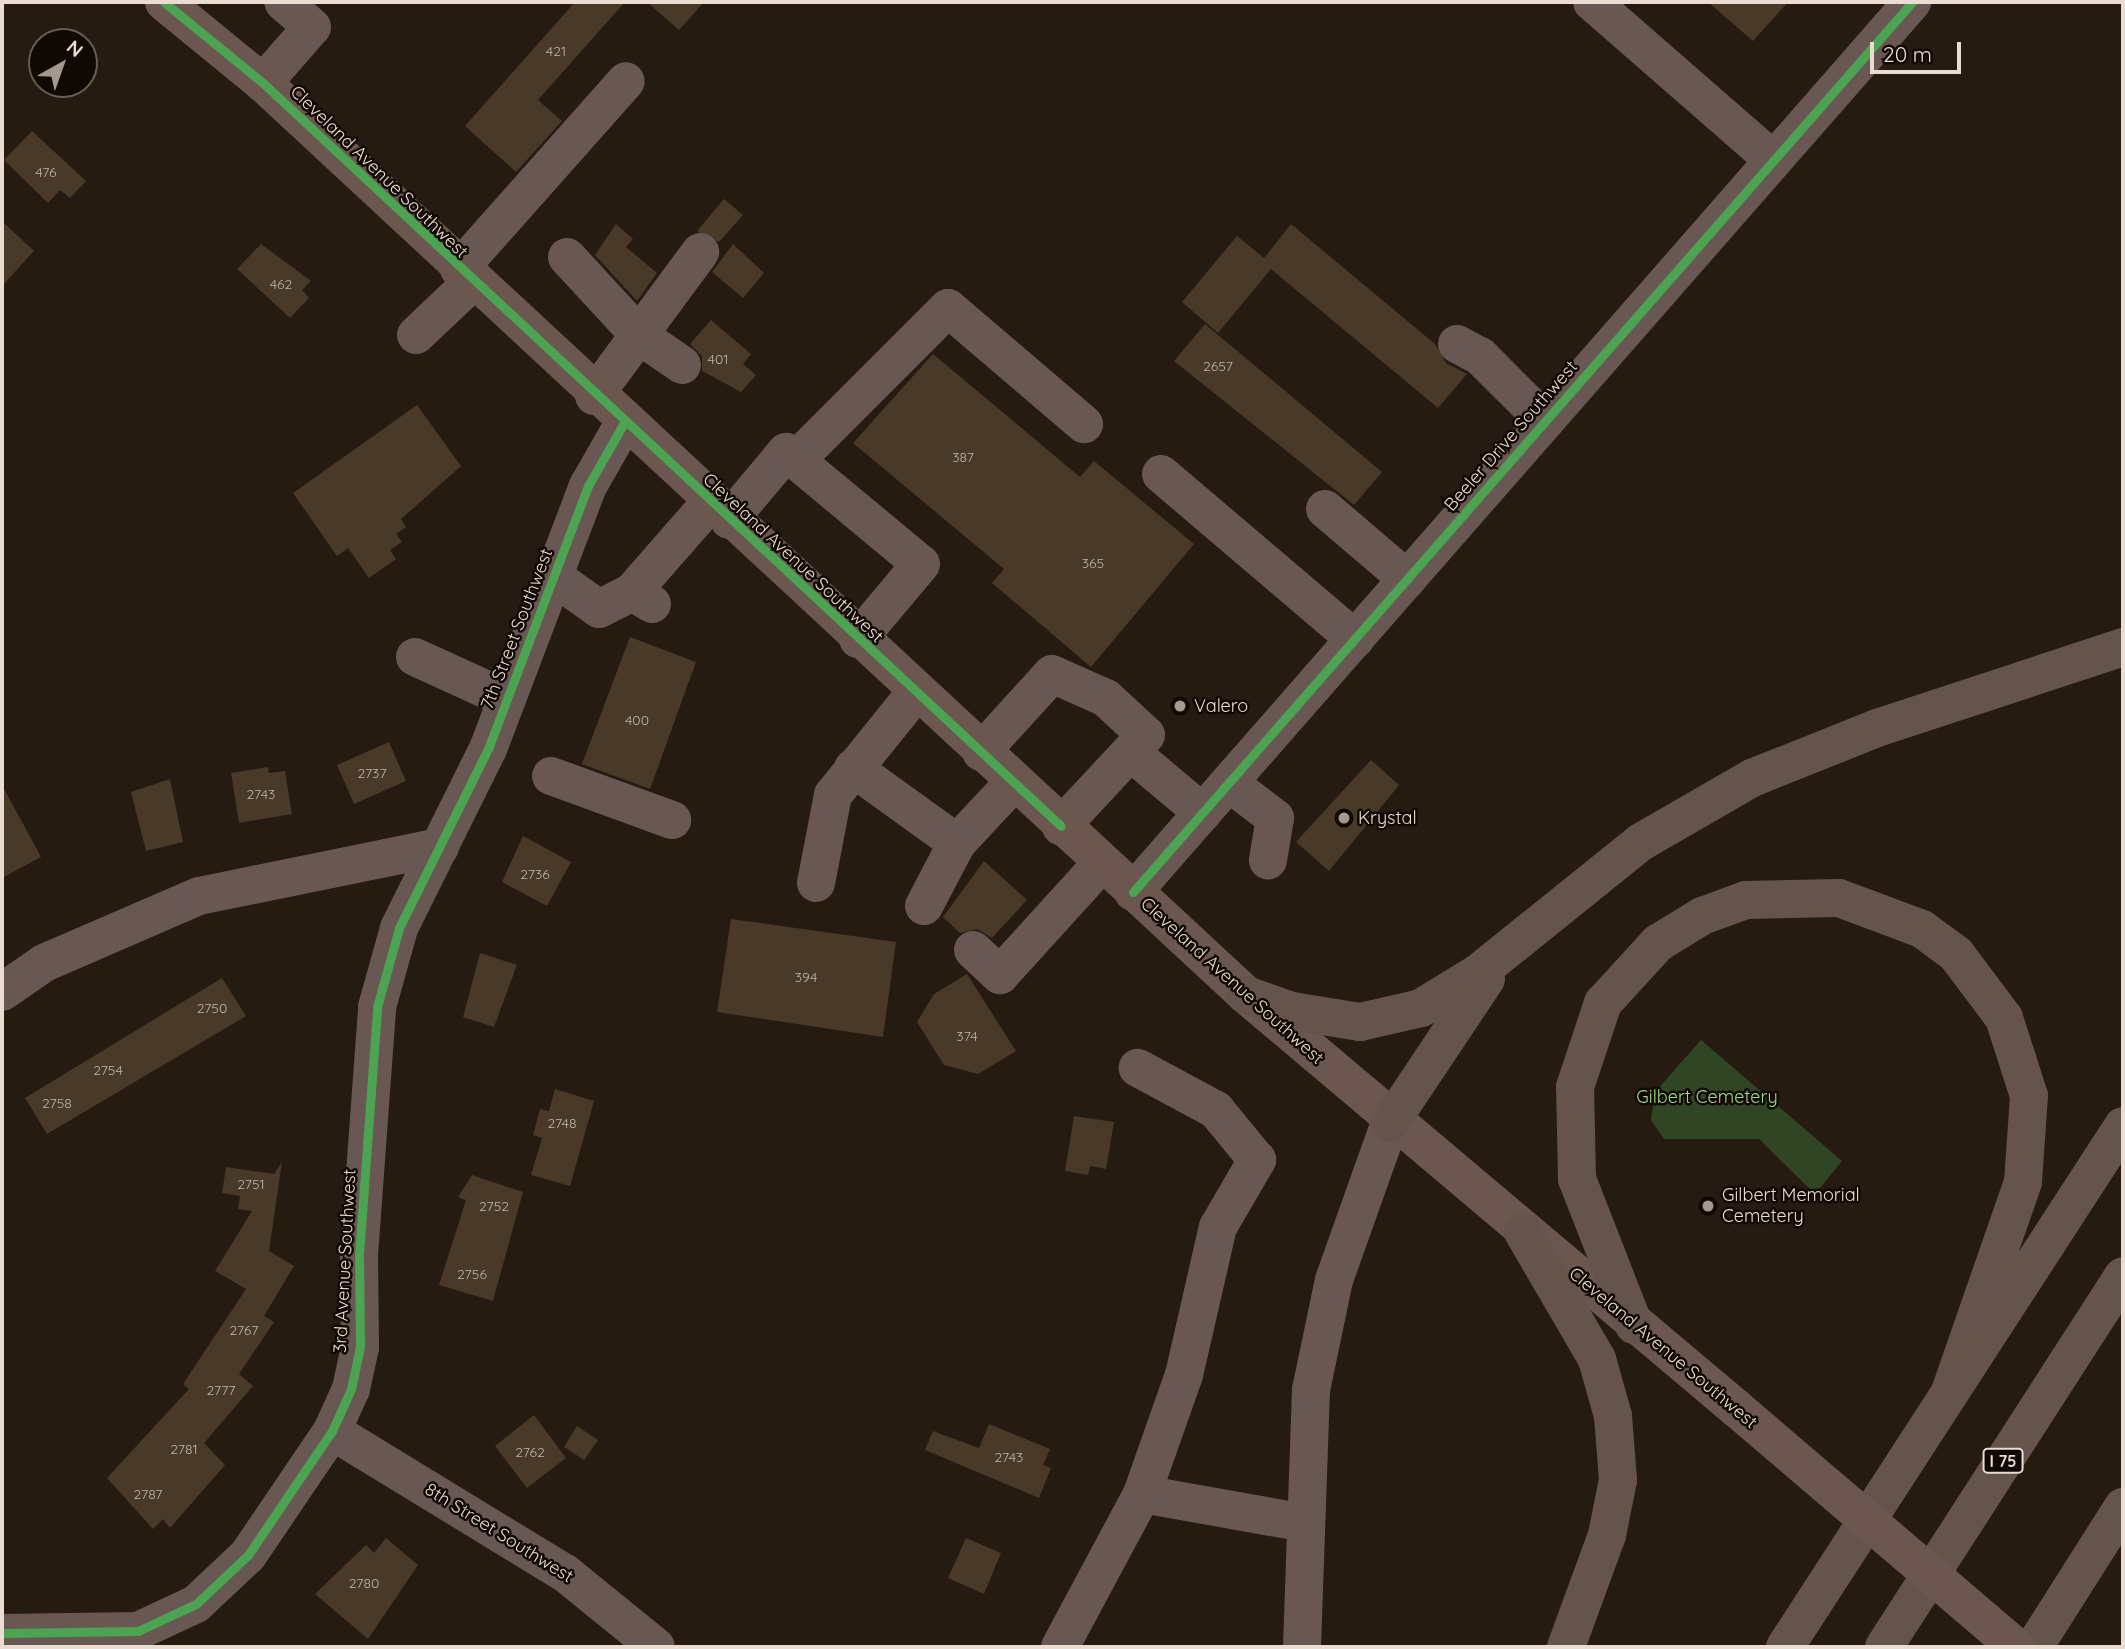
<!DOCTYPE html>
<html>
<head>
<meta charset="utf-8">
<style>
  body { margin:0 }
  #map { position:relative; width:2125px; height:1649px; overflow:hidden; background:#261b10; font-family:Quicksand,sans-serif }
  div>[style] { position:absolute }
  [style*='--x'] { left:calc(var(--x)*1px); top:calc(var(--y)*1px); width:calc(var(--w)*1px); rotate:calc(var(--a)*1deg) }
  .green>* { inset:0; background:#304523 }
  .building>* { inset:0; background:#483928 }
  .minor>* { height:38px; margin:-19px; padding:0 19px; transform-origin:19px; border-radius:19px; background:#685753 }
  .major>* { height:38px; margin:-19px; padding:0 19px; transform-origin:19px; border-radius:19px; background:#6b5650 }
  .highway>* { height:38px; margin:-19px; padding:0 19px; transform-origin:19px; border-radius:19px; background:#65544c }
  .major-bridge>* { height:38px; margin:-19px; padding:0 19px; transform-origin:19px; border-radius:19px; background:#6b5650 }
  .cycleway>* { height:9px; margin:-4.5px; padding:0 4.5px; transform-origin:4.5px; border-radius:4.5px; background:#4ca352 }
  .dots>* { width:19px; height:19px; translate:-50% -50%; box-sizing:border-box; border:4px solid #100803; border-radius:50% }
  span { translate:-50% -50%; white-space:nowrap; text-align:center; line-height:1.15; -webkit-text-stroke:5px #100803; paint-order:stroke }
  .number-label { font-size:14px; color:#c2b3a7 }
  .number-label span { -webkit-text-stroke-width:0 }
  .shield-label span { padding:2px 5px; background:#100803; border:2px solid; border-radius:5px; -webkit-text-stroke-width:0 }
  .shield-label { font-size:16px; color:#eadcd1; font-weight:700 }
  .street-label { font-size:18px; color:#eadcd1 }
  .poi-label { font-size:18px; color:#eadcd1 }
  .left { translate:0 -50%; text-align:left }
  .park-label { font-size:18px; color:#9fda87 }
  .frame { position:absolute; inset:0; border:4px solid #eadcd1; pointer-events:none }
  .north { position:absolute; left:28px; top:28px; width:70px; height:70px; box-sizing:border-box; background:#100803; border:2px solid #675d55; border-radius:50%; rotate:40deg; font-size:19px; font-weight:700; line-height:28px; text-align:center; color:#eadcd1 }
  .north::after { content:''; display:block; margin:auto; width:24px; height:32px; background:#a5988d; clip-path:polygon(50% 0,100% 100%,50% 72%,0 100%) }
  .scale { position:absolute; left:1870px; top:42px; width:91px; height:32px; box-sizing:border-box; border:4px solid #eadcd1; border-top:0; padding-left:9px; font-size:21px; line-height:24px; white-space:nowrap; color:#eadcd1; -webkit-text-stroke:5px #100803; paint-order:stroke }
</style>
</head>
<body>
<div id="map">
  <div class="green">
    <div style="clip-path:polygon(1701px 1040px,1842px 1161px,1815px 1194px,1759px 1139px,1664px 1139px,1651px 1120px,1655px 1092px)"></div>
  </div>
  <div class="building">
    <div style="clip-path:polygon(575px 2px,625px 2px,538px 100px,562px 121px,516px 172px,465px 126px)"></div>
    <div style="clip-path:polygon(647px 2px,704px 2px,679px 30px)"></div>
    <div style="clip-path:polygon(1708px 2px,1788px 2px,1753px 41px)"></div>
    <div style="clip-path:polygon(32px 131px,86px 181px,70px 198px,60px 190px,48px 203px,4px 160px)"></div>
    <div style="clip-path:polygon(724px 199px,743px 215px,719px 242px,697px 231px)"></div>
    <div style="clip-path:polygon(2px 221px,34px 251px,2px 286px)"></div>
    <div style="clip-path:polygon(616px 224px,633px 239px,626px 247px,657px 273px,637px 301px,595px 255px)"></div>
    <div style="clip-path:polygon(1291px 224px,1435px 344px,1446px 363px,1467px 374px,1438px 408px,1271px 269px,1218px 333px,1182px 302px,1237px 236px,1264px 258px)"></div>
    <div style="clip-path:polygon(261px 244px,311px 281px,302px 290px,309px 298px,290px 318px,237px 269px)"></div>
    <div style="clip-path:polygon(733px 244px,764px 273px,743px 298px,712px 272px)"></div>
    <div style="clip-path:polygon(711px 320px,751px 354px,743px 364px,756px 375px,741px 392px,702px 371px,702px 356px,690px 344px)"></div>
    <div style="clip-path:polygon(1205px 324px,1382px 472px,1354px 505px,1174px 361px)"></div>
    <div style="clip-path:polygon(933px 354px,1080px 477px,1094px 461px,1194px 544px,1091px 667px,992px 583px,1004px 569px,853px 443px)"></div>
    <div style="clip-path:polygon(417px 405px,461px 466px,401px 519px,406px 527px,396px 534px,402px 542px,390px 550px,396px 559px,369px 578px,348px 548px,337px 556px,293px 493px)"></div>
    <div style="clip-path:polygon(630px 637px,696px 662px,650px 789px,582px 764px)"></div>
    <div style="clip-path:polygon(389px 742px,406px 781px,354px 804px,337px 765px)"></div>
    <div style="clip-path:polygon(1371px 760px,1399px 785px,1329px 871px,1296px 842px)"></div>
    <div style="clip-path:polygon(268px 767px,269px 773px,285px 771px,292px 814px,239px 823px,231px 773px)"></div>
    <div style="clip-path:polygon(170px 779px,183px 842px,146px 851px,131px 792px)"></div>
    <div style="clip-path:polygon(2px 785px,41px 857px,2px 878px)"></div>
    <div style="clip-path:polygon(523px 836px,571px 862px,547px 906px,502px 882px)"></div>
    <div style="clip-path:polygon(984px 861px,1027px 900px,992px 938px,977px 929px,960px 933px,943px 917px)"></div>
    <div style="clip-path:polygon(731px 919px,896px 942px,883px 1037px,717px 1012px)"></div>
    <div style="clip-path:polygon(480px 953px,517px 965px,494px 1027px,463px 1017px)"></div>
    <div style="clip-path:polygon(967px 974px,1016px 1051px,978px 1074px,944px 1065px,917px 1022px,934px 994px)"></div>
    <div style="clip-path:polygon(222px 978px,246px 1016px,47px 1134px,25px 1098px)"></div>
    <div style="clip-path:polygon(555px 1089px,594px 1101px,570px 1186px,531px 1175px,542px 1138px,533px 1135px,540px 1109px,549px 1111px)"></div>
    <div style="clip-path:polygon(1074px 1116px,1114px 1122px,1106px 1169px,1090px 1166px,1088px 1175px,1065px 1171px)"></div>
    <div style="clip-path:polygon(282px 1162px,269px 1251px,294px 1266px,264px 1316px,274px 1322px,239px 1374px,253px 1386px,204px 1443px,225px 1465px,170px 1528px,163px 1519px,153px 1529px,107px 1478px,189px 1389px,183px 1384px,246px 1289px,215px 1271px,252px 1211px,238px 1209px,240px 1196px,222px 1193px,226px 1167px,274px 1174px)"></div>
    <div style="clip-path:polygon(472px 1175px,523px 1192px,493px 1301px,439px 1285px,466px 1200px,458px 1197px)"></div>
    <div style="clip-path:polygon(534px 1415px,566px 1458px,527px 1488px,495px 1446px)"></div>
    <div style="clip-path:polygon(989px 1424px,1050px 1449px,1043px 1465px,1051px 1468px,1039px 1498px,925px 1450px,933px 1431px,979px 1448px)"></div>
    <div style="clip-path:polygon(577px 1426px,598px 1440px,584px 1460px,564px 1447px)"></div>
    <div style="clip-path:polygon(386px 1538px,418px 1565px,368px 1639px,315px 1594px,366px 1545px,374px 1553px)"></div>
    <div style="clip-path:polygon(966px 1538px,1001px 1553px,984px 1594px,948px 1578px)"></div>
  </div>
  <div class="minor">
    <div style="--x:1592;--y:2;--w:240;--a:41.1"></div>
    <div style="--x:263;--y:83;--w:74;--a:-48.8"></div>
    <div style="--x:312;--y:27;--w:38;--a:-139"></div>
    <div style="--x:567;--y:257;--w:108;--a:47.3"></div>
    <div style="--x:640;--y:336;--w:51;--a:34.6"></div>
    <div style="--x:459;--y:269;--w:251;--a:-48.4"></div>
    <div style="--x:416;--y:335;--w:77;--a:-43.4"></div>
    <div style="--x:1457;--y:344;--w:26;--a:28"></div>
    <div style="--x:1480;--y:356;--w:92;--a:45"></div>
    <div style="--x:594;--y:396;--w:179;--a:-53.6"></div>
    <div style="--x:796;--y:460;--w:215;--a:-45"></div>
    <div style="--x:948;--y:308;--w:179;--a:40.5"></div>
    <div style="--x:1161;--y:474;--w:255;--a:40.4"></div>
    <div style="--x:1325;--y:509;--w:108;--a:40.5"></div>
    <div style="--x:729;--y:520;--w:89;--a:-50"></div>
    <div style="--x:786;--y:452;--w:175;--a:39.7"></div>
    <div style="--x:921;--y:564;--w:98;--a:130"></div>
    <div style="--x:554;--y:577;--w:55;--a:35.4"></div>
    <div style="--x:599;--y:609;--w:37;--a:-27"></div>
    <div style="--x:652;--y:604;--w:23;--a:-149"></div>
    <div style="--x:632;--y:592;--w:118;--a:-48.8"></div>
    <div style="--x:415;--y:657;--w:101;--a:24.5"></div>
    <div style="--x:1136;--y:746;--w:15;--a:74"></div>
    <div style="--x:1140;--y:760;--w:82;--a:40.1"></div>
    <div style="--x:981;--y:752;--w:105;--a:-47.7"></div>
    <div style="--x:1052;--y:674;--w:59;--a:24"></div>
    <div style="--x:1106;--y:698;--w:54;--a:42.8"></div>
    <div style="--x:1146;--y:735;--w:125;--a:133"></div>
    <div style="--x:853;--y:768;--w:128;--a:35.8"></div>
    <div style="--x:957;--y:843;--w:83;--a:-46.9"></div>
    <div style="--x:551;--y:776;--w:129;--a:20"></div>
    <div style="--x:1229;--y:783;--w:58;--a:37.3"></div>
    <div style="--x:1275;--y:818;--w:43;--a:99.5"></div>
    <div style="--x:816;--y:883;--w:90;--a:-79.1"></div>
    <div style="--x:833;--y:795;--w:132;--a:-51.1"></div>
    <div style="--x:1133;--y:892;--w:1183;--a:-48.8"></div>
    <div style="--x:924;--y:906;--w:71;--a:-62.4"></div>
    <div style="--x:973;--y:950;--w:37;--a:43"></div>
    <div style="--x:1000;--y:975;--w:151;--a:-47.7"></div>
    <div style="--x:2;--y:992;--w:51;--a:-34.6"></div>
    <div style="--x:44;--y:963;--w:169;--a:-23.4"></div>
    <div style="--x:199;--y:896;--w:246;--a:-11.5"></div>
    <div style="--x:332;--y:1431;--w:273;--a:31.4"></div>
    <div style="--x:565;--y:1573;--w:117;--a:39.1"></div>
    <div style="--x:1142;--y:1494;--w:166;--a:10.1"></div>
    <div style="--x:2;--y:1633;--w:136;--a:-0.8"></div>
    <div style="--x:138;--y:1631;--w:64;--a:-25"></div>
    <div style="--x:196;--y:1604;--w:71;--a:-43.3"></div>
    <div style="--x:248;--y:1555;--w:150;--a:-55.9"></div>
    <div style="--x:332;--y:1431;--w:46;--a:-65.7"></div>
    <div style="--x:351;--y:1389;--w:43;--a:-77.9"></div>
    <div style="--x:360;--y:1347;--w:92;--a:-90.6"></div>
    <div style="--x:359;--y:1255;--w:249;--a:-85.8"></div>
    <div style="--x:377;--y:1007;--w:82;--a:-74.4"></div>
    <div style="--x:399;--y:928;--w:200;--a:-63.6"></div>
    <div style="--x:488;--y:749;--w:281;--a:-69.2"></div>
    <div style="--x:588;--y:486;--w:73;--a:-60.3"></div>
    <div style="--x:1060;--y:1647;--w:174;--a:-61.8"></div>
    <div style="--x:1142;--y:1494;--w:126;--a:-70.6"></div>
    <div style="--x:1184;--y:1375;--w:152;--a:-77.1"></div>
    <div style="--x:1218;--y:1227;--w:78;--a:-59.8"></div>
    <div style="--x:1257;--y:1160;--w:65;--a:-129.4"></div>
    <div style="--x:1216;--y:1110;--w:89;--a:-151.7"></div>
    <div style="--x:1302;--y:1647;--w:257;--a:-88"></div>
    <div style="--x:1311;--y:1390;--w:112;--a:-78.2"></div>
    <div style="--x:1334;--y:1280;--w:167;--a:-70.4"></div>
  </div>
  <div class="major">
    <div style="--x:164;--y:2;--w:128;--a:39.3"></div>
    <div style="--x:263;--y:83;--w:1341;--a:42.85"></div>
    <div style="--x:1246;--y:995;--w:641;--a:40.13"></div>
  </div>
  <div class="highway">
    <div style="--x:1246;--y:995;--w:49;--a:19.2"></div>
    <div style="--x:1292;--y:1011;--w:69;--a:9.2"></div>
    <div style="--x:1360;--y:1022;--w:63;--a:-12.9"></div>
    <div style="--x:1421;--y:1008;--w:67;--a:-31.6"></div>
    <div style="--x:1478;--y:973;--w:209;--a:-38.8"></div>
    <div style="--x:1641;--y:842;--w:128;--a:-30"></div>
    <div style="--x:1752;--y:778;--w:135;--a:-21.8"></div>
    <div style="--x:1877;--y:728;--w:259;--a:-18.2"></div>
    <div style="--x:1390;--y:1123;--w:173;--a:-56.3"></div>
    <div style="--x:1523;--y:1232;--w:147;--a:59.8"></div>
    <div style="--x:1597;--y:1359;--w:59;--a:74.3"></div>
    <div style="--x:1613;--y:1416;--w:64;--a:85.5"></div>
    <div style="--x:1618;--y:1480;--w:56;--a:101.3"></div>
    <div style="--x:1607;--y:1535;--w:119;--a:110.1"></div>
    <div style="--x:1634;--y:1325;--w:157;--a:-111.3"></div>
    <div style="--x:1577;--y:1179;--w:92;--a:-91.2"></div>
    <div style="--x:1575;--y:1087;--w:89;--a:-71.6"></div>
    <div style="--x:1603;--y:1003;--w:81;--a:-47.5"></div>
    <div style="--x:1658;--y:943;--w:52;--a:-31.5"></div>
    <div style="--x:1702;--y:916;--w:47;--a:-20"></div>
    <div style="--x:1746;--y:900;--w:93;--a:-1.2"></div>
    <div style="--x:1839;--y:898;--w:89;--a:20.5"></div>
    <div style="--x:1922;--y:929;--w:42;--a:36.3"></div>
    <div style="--x:1956;--y:954;--w:80;--a:53.1"></div>
    <div style="--x:2004;--y:1018;--w:82;--a:72.2"></div>
    <div style="--x:2029;--y:1096;--w:86;--a:94"></div>
    <div style="--x:2023;--y:1182;--w:222;--a:109.2"></div>
    <div style="--x:1785;--y:1647;--w:621;--a:-57.03"></div>
    <div style="--x:1884;--y:1647;--w:441;--a:-57.2"></div>
    <div style="--x:2034;--y:1647;--w:166;--a:-57.6"></div>
  </div>
  <div class="major-bridge">
    <div style="--x:1736;--y:1408;--w:368;--a:40.5"></div>
  </div>
  <div class="cycleway">
    <div style="--x:164;--y:2;--w:128;--a:39.3"></div>
    <div style="--x:263;--y:83;--w:1090;--a:42.96"></div>
    <div style="--x:1133;--y:892;--w:1183;--a:-48.8"></div>
    <div style="--x:2;--y:1633;--w:136;--a:-0.8"></div>
    <div style="--x:138;--y:1631;--w:64;--a:-25"></div>
    <div style="--x:196;--y:1604;--w:71;--a:-43.3"></div>
    <div style="--x:248;--y:1555;--w:150;--a:-55.9"></div>
    <div style="--x:332;--y:1431;--w:46;--a:-65.7"></div>
    <div style="--x:351;--y:1389;--w:43;--a:-77.9"></div>
    <div style="--x:360;--y:1347;--w:92;--a:-90.6"></div>
    <div style="--x:359;--y:1255;--w:249;--a:-85.8"></div>
    <div style="--x:377;--y:1007;--w:82;--a:-74.4"></div>
    <div style="--x:399;--y:928;--w:200;--a:-63.6"></div>
    <div style="--x:488;--y:749;--w:281;--a:-69.2"></div>
    <div style="--x:588;--y:486;--w:73;--a:-60.3"></div>
  </div>
  <div class="dots">
    <div style="left:1180px;top:706px;background:#a5988d"></div>
    <div style="left:1344px;top:818px;background:#a5988d"></div>
    <div style="left:1708px;top:1206px;background:#a5988d"></div>
  </div>
  <div class="number-label">
    <span style="left:556px;top:51px">421</span>
    <span style="left:46px;top:172px">476</span>
    <span style="left:281px;top:284px">462</span>
    <span style="left:718px;top:359px">401</span>
    <span style="left:1218px;top:366px">2657</span>
    <span style="left:963px;top:457px">387</span>
    <span style="left:1093px;top:563px">365</span>
    <span style="left:637px;top:720px">400</span>
    <span style="left:372px;top:773px">2737</span>
    <span style="left:261px;top:794px">2743</span>
    <span style="left:535px;top:874px">2736</span>
    <span style="left:806px;top:977px">394</span>
    <span style="left:212px;top:1008px">2750</span>
    <span style="left:967px;top:1036px">374</span>
    <span style="left:108px;top:1070px">2754</span>
    <span style="left:57px;top:1103px">2758</span>
    <span style="left:562px;top:1123px">2748</span>
    <span style="left:251px;top:1184px">2751</span>
    <span style="left:494px;top:1206px">2752</span>
    <span style="left:472px;top:1274px">2756</span>
    <span style="left:244px;top:1330px">2767</span>
    <span style="left:221px;top:1390px">2777</span>
    <span style="left:184px;top:1449px">2781</span>
    <span style="left:530px;top:1452px">2762</span>
    <span style="left:1009px;top:1457px">2743</span>
    <span style="left:148px;top:1494px">2787</span>
    <span style="left:364px;top:1583px">2780</span>
  </div>
  <div class="shield-label">
    <span style="left:2003px;top:1461px">I 75</span>
  </div>
  <div class="street-label">
    <span style="left:379px;top:172px;rotate:44deg">Cleveland Avenue Southwest</span>
    <span style="left:1511px;top:436px;rotate:-49deg">Beeler Drive Southwest</span>
    <span style="left:793px;top:558px;rotate:43deg">Cleveland Avenue Southwest</span>
    <span style="left:517px;top:629px;rotate:-69deg">7th Street Southwest</span>
    <span style="left:1232px;top:981px;rotate:42deg">Cleveland Avenue Southwest</span>
    <span style="left:345px;top:1261px;rotate:-87deg">3rd Avenue Southwest</span>
    <span style="left:1663px;top:1348px;rotate:40deg">Cleveland Avenue Southwest</span>
    <span style="left:499px;top:1533px;rotate:32deg">8th Street Southwest</span>
  </div>
  <div class="poi-label">
    <span class="left" style="left:1194px;top:706px">Valero</span>
    <span class="left" style="left:1358px;top:818px">Krystal</span>
    <span class="left" style="left:1722px;top:1206px">Gilbert Memorial<br>Cemetery</span>
  </div>
  <div class="park-label">
    <span style="left:1707px;top:1097px">Gilbert Cemetery</span>
  </div>
  <div class="frame"></div>
  <div class="north">N</div>
  <div class="scale">20 m</div>
</div>
</body>
</html>
